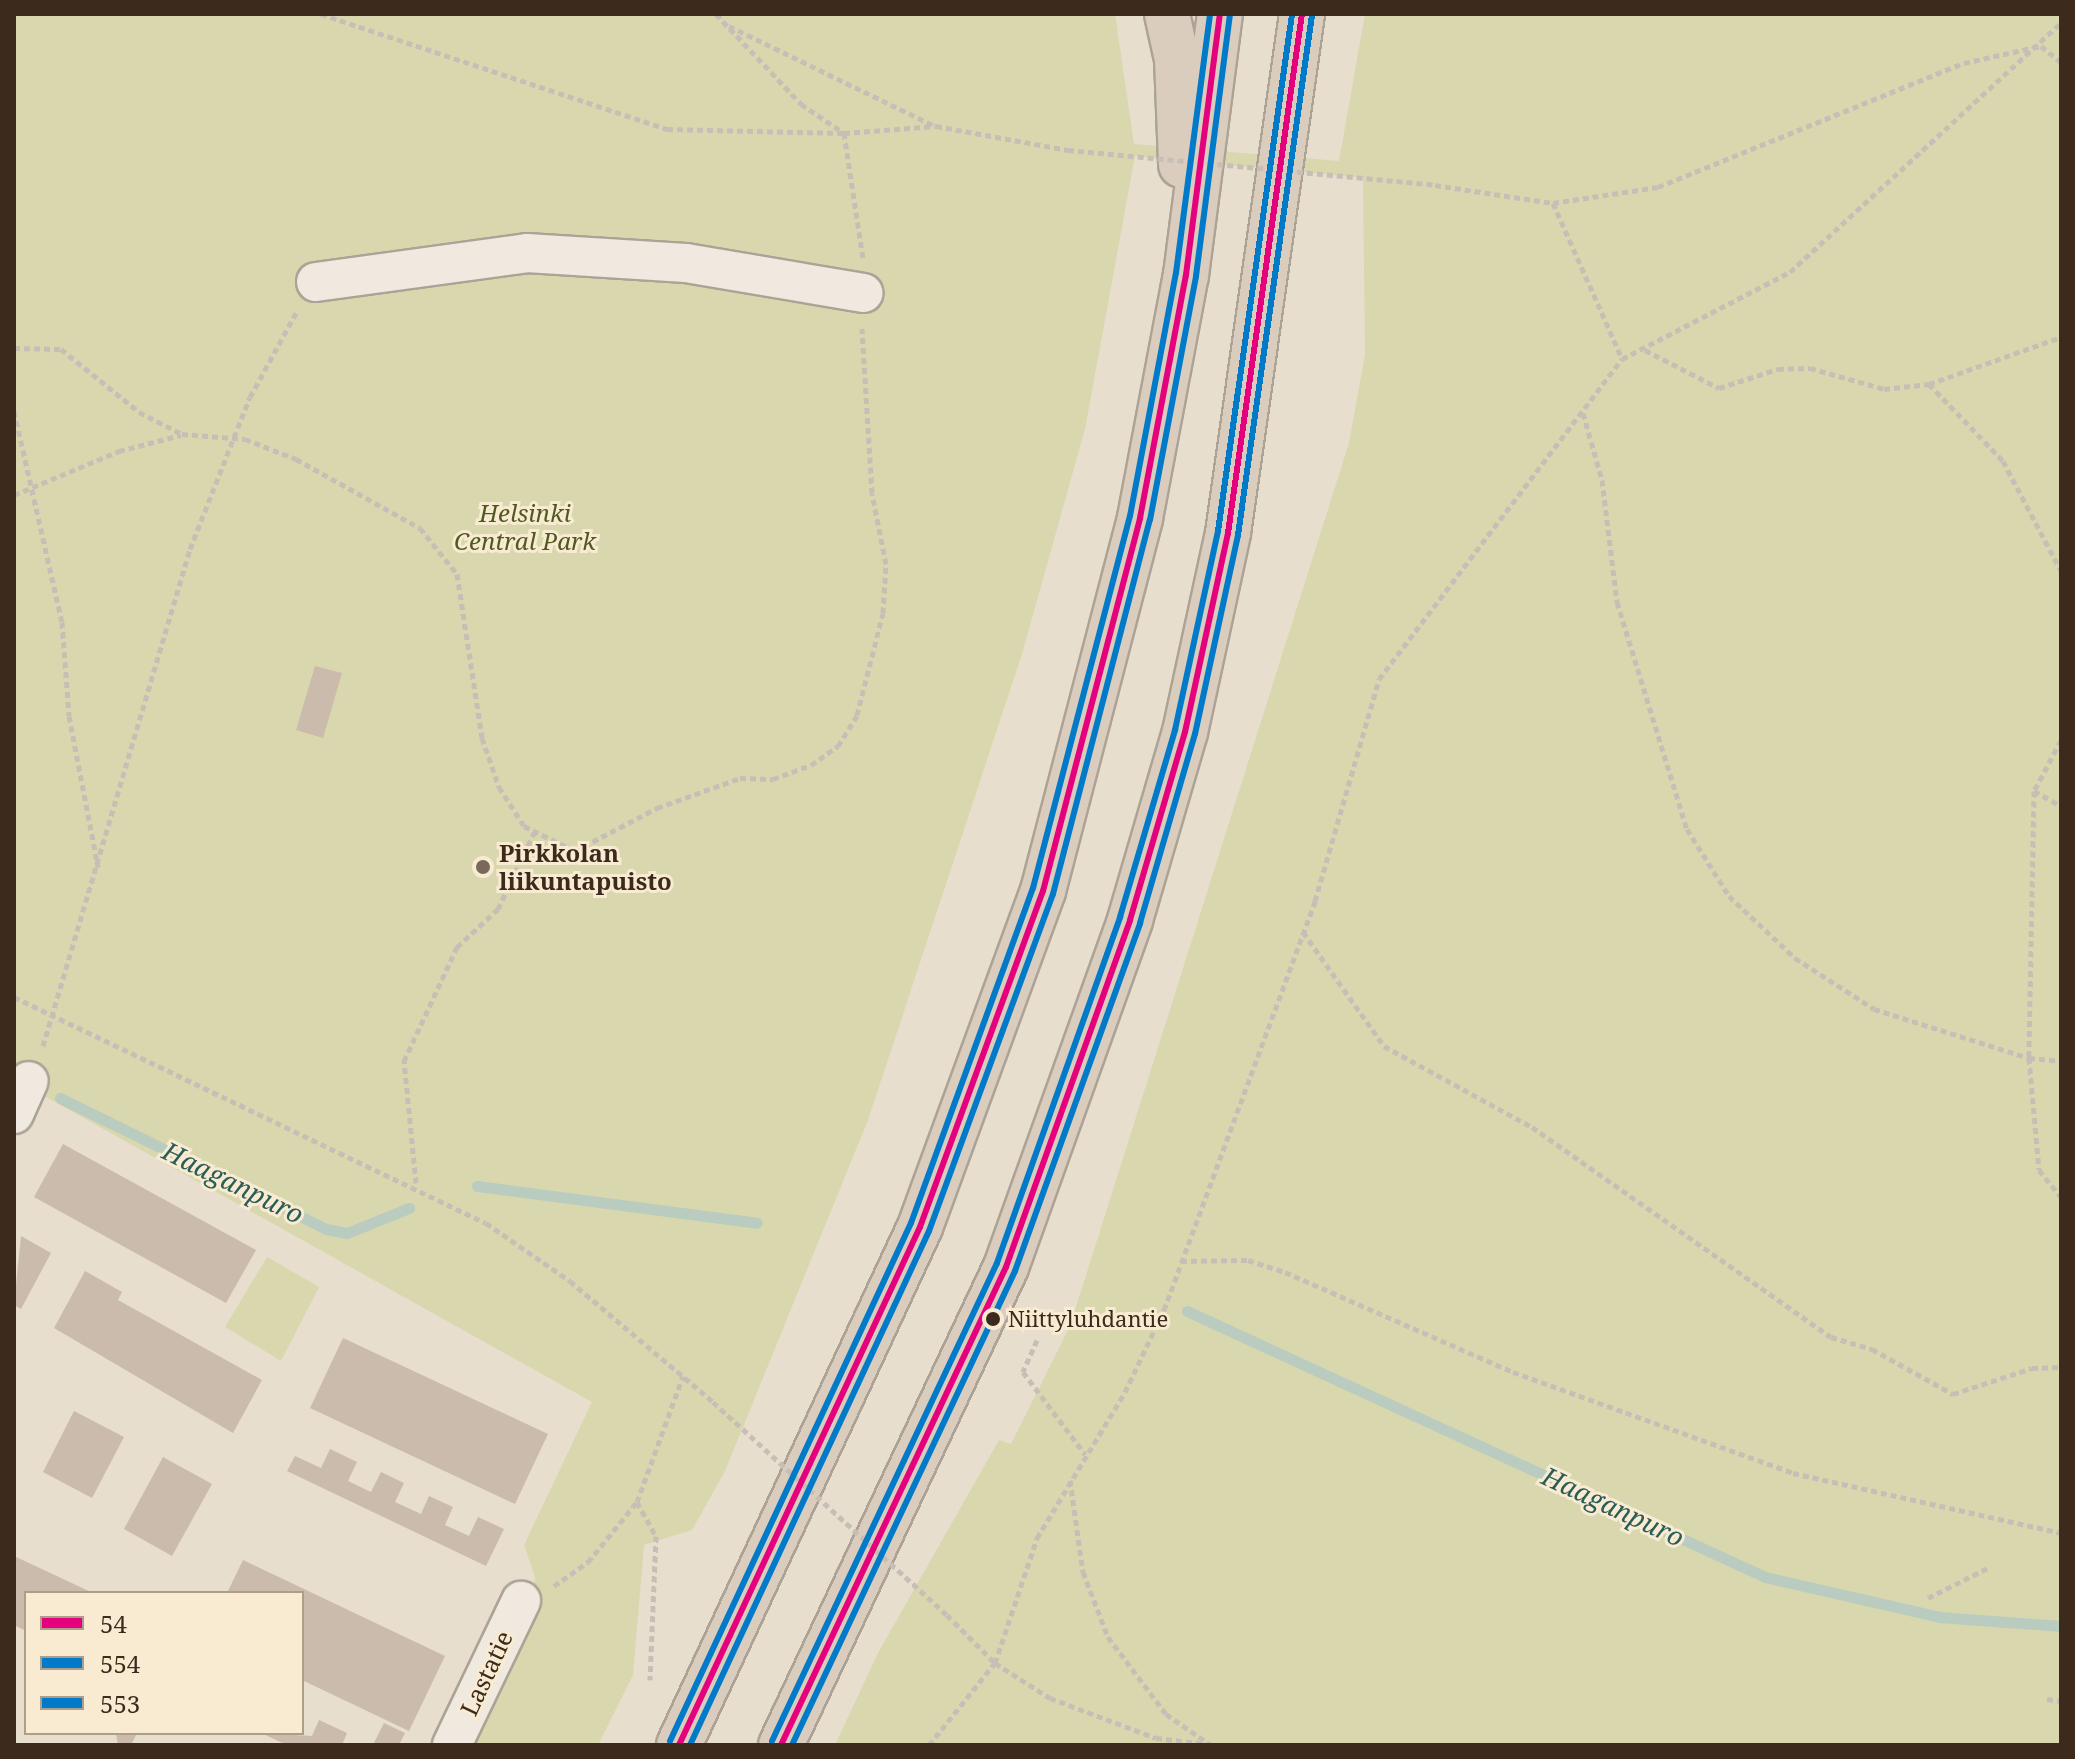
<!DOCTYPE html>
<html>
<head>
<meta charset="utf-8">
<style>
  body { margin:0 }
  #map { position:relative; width:2075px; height:1759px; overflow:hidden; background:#e7decd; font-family:"Noto Serif",serif }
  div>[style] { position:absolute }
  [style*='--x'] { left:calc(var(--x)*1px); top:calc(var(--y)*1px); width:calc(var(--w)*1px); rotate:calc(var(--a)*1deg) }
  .green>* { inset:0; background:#d9d7ae }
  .stream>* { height:11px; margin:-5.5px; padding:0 5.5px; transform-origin:5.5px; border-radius:5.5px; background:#b9ccbf }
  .building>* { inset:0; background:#cbbbad }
  .path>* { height:5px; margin-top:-2.5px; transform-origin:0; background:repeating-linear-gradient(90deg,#c7bfb6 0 6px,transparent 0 10px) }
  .roads { filter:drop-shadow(2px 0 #aca396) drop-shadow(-2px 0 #aca396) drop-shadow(0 2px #aca396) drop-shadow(0 -2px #aca396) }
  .minor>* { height:38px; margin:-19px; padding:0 19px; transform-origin:19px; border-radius:19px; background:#efe9df }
  .highway>* { height:44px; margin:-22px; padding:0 22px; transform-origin:22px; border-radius:22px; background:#dacdbd }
  .path-bridge>* { height:5px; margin-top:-2.5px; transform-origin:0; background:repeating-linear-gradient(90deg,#c7bfb6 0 6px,transparent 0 10px) }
  .bus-1>* { height:6px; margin:-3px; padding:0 3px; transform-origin:3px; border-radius:3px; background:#e5007d }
  .bus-2>* { height:6px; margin:-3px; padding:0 3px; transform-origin:3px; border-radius:3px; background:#007ac9 }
  .bus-3>* { height:6px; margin:-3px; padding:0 3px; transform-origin:3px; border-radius:3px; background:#007ac9 }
  .dots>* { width:22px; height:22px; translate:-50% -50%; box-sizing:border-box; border:4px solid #f8ebd2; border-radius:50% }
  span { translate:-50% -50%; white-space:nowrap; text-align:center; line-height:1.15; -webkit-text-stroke:6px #f8ebd2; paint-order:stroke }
  .bus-label { font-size:22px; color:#3c2a1d }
  .left { translate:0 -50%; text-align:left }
  .park-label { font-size:24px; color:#4f5a21; font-style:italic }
  .poi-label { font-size:24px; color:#3c2a1d; font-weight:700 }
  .street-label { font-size:24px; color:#3c2a1d }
  .water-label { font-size:26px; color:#2b5d57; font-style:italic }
  .frame { position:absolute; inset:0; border:16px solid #3c2a1d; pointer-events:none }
  .legend { position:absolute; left:24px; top:1591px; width:280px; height:144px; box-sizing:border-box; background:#f8ebd2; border:2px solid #ad9e8a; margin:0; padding:10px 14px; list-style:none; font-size:24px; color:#3c2a1d }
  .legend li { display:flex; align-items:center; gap:16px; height:40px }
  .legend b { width:40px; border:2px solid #ad9e8a }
</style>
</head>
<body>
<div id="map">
  <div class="green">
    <div style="clip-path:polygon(14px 14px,1115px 14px,1134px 144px,1339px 161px,1365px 14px,2061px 14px,2061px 1745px,835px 1745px,878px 1653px,999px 1440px,1011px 1444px,1070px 1326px,1349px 443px,1365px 355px,1363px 178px,1135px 156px,1085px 429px,1022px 654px,868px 1120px,725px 1471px,692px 1530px,644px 1545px,633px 1675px,598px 1745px,473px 1745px,532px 1619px,535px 1577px,524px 1545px,592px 1402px,14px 1079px)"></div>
    <div style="clip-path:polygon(267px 1257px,319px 1287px,281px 1361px,225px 1327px)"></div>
  </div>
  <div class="stream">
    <div style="--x:60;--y:1098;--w:297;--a:26.2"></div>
    <div style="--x:326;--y:1229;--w:21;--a:11"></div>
    <div style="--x:347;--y:1233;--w:67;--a:-22"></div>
    <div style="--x:477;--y:1186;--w:282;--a:7.5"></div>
    <div style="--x:1187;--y:1311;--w:636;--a:24.71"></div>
    <div style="--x:1765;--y:1577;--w:179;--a:12.9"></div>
    <div style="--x:1939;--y:1617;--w:122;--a:4.2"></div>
  </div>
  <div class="building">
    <div style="clip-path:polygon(315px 666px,342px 673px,323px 738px,296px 730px)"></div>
    <div style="clip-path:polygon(63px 1144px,256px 1250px,226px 1303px,34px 1197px)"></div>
    <div style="clip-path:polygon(21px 1236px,51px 1253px,21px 1309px,14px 1305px)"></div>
    <div style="clip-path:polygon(85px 1271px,122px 1292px,118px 1300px,262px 1380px,233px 1433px,54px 1328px)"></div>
    <div style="clip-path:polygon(343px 1338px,548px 1434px,515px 1504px,310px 1408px)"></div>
    <div style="clip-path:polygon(74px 1411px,124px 1437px,92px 1498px,43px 1472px)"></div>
    <div style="clip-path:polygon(330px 1449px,357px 1462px,348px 1481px,371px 1492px,381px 1472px,404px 1483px,395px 1502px,421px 1514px,429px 1496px,453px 1507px,445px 1525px,469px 1536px,478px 1517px,504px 1529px,486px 1566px,287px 1471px,295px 1456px,321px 1468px)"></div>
    <div style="clip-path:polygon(163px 1457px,212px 1484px,172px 1556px,124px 1529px)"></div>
    <div style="clip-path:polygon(14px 1556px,93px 1593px,26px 1593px,26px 1631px,14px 1625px)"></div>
    <div style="clip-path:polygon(243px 1560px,445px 1656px,409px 1731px,302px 1680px,302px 1593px,227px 1593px)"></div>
    <div style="clip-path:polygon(319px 1720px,347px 1733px,342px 1745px,287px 1745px,261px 1733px,312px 1736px)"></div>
    <div style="clip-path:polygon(384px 1723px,405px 1733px,399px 1745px,373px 1745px)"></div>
    <div style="clip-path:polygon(116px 1733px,132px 1733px,136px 1735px,131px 1745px,118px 1745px)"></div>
  </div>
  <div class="path">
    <div style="--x:321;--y:14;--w:365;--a:18.4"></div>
    <div style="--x:667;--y:129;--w:177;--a:1.3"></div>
    <div style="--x:844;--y:133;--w:92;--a:-4.4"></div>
    <div style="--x:936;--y:126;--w:134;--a:10.3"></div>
    <div style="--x:716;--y:14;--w:124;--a:46.6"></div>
    <div style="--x:801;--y:104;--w:52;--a:34"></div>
    <div style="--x:844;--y:133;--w:126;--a:81.4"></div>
    <div style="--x:729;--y:26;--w:227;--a:25.9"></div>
    <div style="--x:2041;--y:46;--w:26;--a:39"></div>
    <div style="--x:1435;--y:185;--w:119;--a:8.7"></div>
    <div style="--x:1553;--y:203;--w:106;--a:-8.7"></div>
    <div style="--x:1658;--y:187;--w:330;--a:-22.1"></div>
    <div style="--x:1964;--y:63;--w:78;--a:-12.6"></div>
    <div style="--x:1553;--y:203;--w:171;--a:66.1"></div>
    <div style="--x:14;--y:348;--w:47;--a:1.2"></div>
    <div style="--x:61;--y:349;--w:100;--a:38.9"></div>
    <div style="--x:139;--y:412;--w:48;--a:27.1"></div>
    <div style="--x:182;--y:434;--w:63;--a:4.5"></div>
    <div style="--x:245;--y:439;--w:55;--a:21.4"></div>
    <div style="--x:296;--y:459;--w:142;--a:29.1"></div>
    <div style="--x:420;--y:528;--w:59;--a:51.2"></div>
    <div style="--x:457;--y:574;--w:166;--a:81.3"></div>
    <div style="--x:482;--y:738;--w:52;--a:70.9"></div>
    <div style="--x:499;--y:787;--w:46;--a:57.3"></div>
    <div style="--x:524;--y:826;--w:57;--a:26.1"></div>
    <div style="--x:575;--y:851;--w:93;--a:-27.7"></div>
    <div style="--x:657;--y:808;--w:88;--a:-19.9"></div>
    <div style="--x:740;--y:778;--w:33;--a:2"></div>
    <div style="--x:773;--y:779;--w:40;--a:-20.2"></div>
    <div style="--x:811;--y:765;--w:33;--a:-35"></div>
    <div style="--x:838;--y:746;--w:36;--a:-58"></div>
    <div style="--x:857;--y:715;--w:105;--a:-75.7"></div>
    <div style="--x:883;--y:613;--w:49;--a:-86.5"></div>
    <div style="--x:886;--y:564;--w:72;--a:-101.2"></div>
    <div style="--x:872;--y:493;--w:165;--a:-93.5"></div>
    <div style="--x:1645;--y:350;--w:83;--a:27.2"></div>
    <div style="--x:1719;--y:388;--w:62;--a:-17.9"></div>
    <div style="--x:1778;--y:369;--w:32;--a:-2"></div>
    <div style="--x:1810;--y:368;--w:77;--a:15.8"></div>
    <div style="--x:1884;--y:389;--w:45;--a:-6.3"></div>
    <div style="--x:1929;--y:384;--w:140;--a:-19.6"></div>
    <div style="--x:1929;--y:384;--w:107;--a:46.1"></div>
    <div style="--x:2003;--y:461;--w:124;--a:62.2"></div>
    <div style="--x:14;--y:411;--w:216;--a:77.2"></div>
    <div style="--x:62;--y:622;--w:94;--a:85.7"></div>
    <div style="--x:69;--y:716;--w:154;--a:79.1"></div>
    <div style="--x:1583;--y:413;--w:70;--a:74.2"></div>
    <div style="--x:1602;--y:480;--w:123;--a:83"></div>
    <div style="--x:1617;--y:602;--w:238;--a:72.9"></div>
    <div style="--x:1687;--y:829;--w:79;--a:57.9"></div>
    <div style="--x:1729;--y:896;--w:91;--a:43.2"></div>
    <div style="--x:1795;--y:958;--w:94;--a:32.8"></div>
    <div style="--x:1874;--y:1009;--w:163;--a:17.5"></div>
    <div style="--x:2029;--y:1058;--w:32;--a:5"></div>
    <div style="--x:14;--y:495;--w:114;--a:-22.7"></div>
    <div style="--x:119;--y:451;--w:64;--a:-14.5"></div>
    <div style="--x:2061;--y:740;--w:58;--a:117.9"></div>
    <div style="--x:2034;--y:791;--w:267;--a:91.1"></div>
    <div style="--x:2029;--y:1058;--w:112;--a:84.9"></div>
    <div style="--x:2039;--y:1170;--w:35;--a:51"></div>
    <div style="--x:2034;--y:791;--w:31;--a:29"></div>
    <div style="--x:1303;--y:932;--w:140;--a:54.6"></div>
    <div style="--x:1384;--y:1046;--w:169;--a:28.7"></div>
    <div style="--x:1532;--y:1127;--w:365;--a:35.1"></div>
    <div style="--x:1831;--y:1337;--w:43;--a:16.3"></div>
    <div style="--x:1872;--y:1349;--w:93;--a:29.1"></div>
    <div style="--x:1953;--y:1394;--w:83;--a:-18.2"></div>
    <div style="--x:2032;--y:1368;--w:29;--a:-2"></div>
    <div style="--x:14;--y:997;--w:523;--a:25.59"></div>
    <div style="--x:486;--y:1223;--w:102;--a:34.6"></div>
    <div style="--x:570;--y:1281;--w:187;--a:40.2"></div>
    <div style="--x:43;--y:1046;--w:518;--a:-73.52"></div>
    <div style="--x:190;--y:549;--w:163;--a:-68.5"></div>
    <div style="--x:250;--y:397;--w:96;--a:-61.3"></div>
    <div style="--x:416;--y:1183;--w:123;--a:-95.6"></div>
    <div style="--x:404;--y:1061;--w:126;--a:-65.1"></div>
    <div style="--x:457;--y:947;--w:56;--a:-42.8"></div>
    <div style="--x:498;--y:909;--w:84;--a:-64.7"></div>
    <div style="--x:1181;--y:1261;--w:67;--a:-0.9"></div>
    <div style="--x:1248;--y:1260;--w:39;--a:18"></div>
    <div style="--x:1285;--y:1272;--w:249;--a:23.7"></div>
    <div style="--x:1513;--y:1372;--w:298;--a:19.8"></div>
    <div style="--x:1793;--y:1473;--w:275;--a:12.6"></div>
    <div style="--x:1037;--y:1340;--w:35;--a:114"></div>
    <div style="--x:1023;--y:1372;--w:103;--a:52.9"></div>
    <div style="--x:1070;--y:1480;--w:93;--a:82"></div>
    <div style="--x:1083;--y:1572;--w:70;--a:69"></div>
    <div style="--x:1108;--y:1637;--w:96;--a:53"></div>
    <div style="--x:1166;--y:1714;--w:51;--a:34.6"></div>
    <div style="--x:637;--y:1502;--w:39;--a:61"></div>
    <div style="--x:656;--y:1536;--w:144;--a:92.4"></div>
    <div style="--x:554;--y:1586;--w:42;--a:-35.2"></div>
    <div style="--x:588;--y:1562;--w:77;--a:-50.8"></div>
    <div style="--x:637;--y:1502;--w:134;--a:-69.9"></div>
    <div style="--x:1928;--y:1598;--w:69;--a:-26.6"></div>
    <div style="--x:947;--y:1615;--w:68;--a:45"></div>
    <div style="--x:995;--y:1663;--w:65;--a:32.5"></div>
    <div style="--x:1050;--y:1698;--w:113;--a:20.7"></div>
    <div style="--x:1156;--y:1738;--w:61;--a:6.5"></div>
    <div style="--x:2047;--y:1699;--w:14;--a:8"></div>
    <div style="--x:929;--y:1745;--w:105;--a:-51.2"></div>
    <div style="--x:995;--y:1663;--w:132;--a:-71.4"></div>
    <div style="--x:1037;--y:1538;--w:170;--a:-58.9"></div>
    <div style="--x:1125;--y:1392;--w:91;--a:-64.6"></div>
    <div style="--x:1164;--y:1310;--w:436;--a:-69.7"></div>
    <div style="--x:1315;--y:901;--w:231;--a:-73.9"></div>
    <div style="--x:1379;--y:679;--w:402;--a:-52.8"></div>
    <div style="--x:1622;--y:359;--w:189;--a:-27.4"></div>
    <div style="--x:1790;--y:272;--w:368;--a:-42.6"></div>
  </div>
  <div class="roads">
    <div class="minor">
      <div style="--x:316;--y:282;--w:213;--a:-7.8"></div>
      <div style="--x:527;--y:253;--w:159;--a:3.6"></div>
      <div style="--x:686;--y:263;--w:180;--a:9.6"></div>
      <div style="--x:14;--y:1114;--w:36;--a:-66"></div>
      <div style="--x:452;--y:1745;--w:160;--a:-64.4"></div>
    </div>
    <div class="highway">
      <div style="--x:1167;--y:14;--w:46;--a:77.5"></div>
      <div style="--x:1177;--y:59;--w:106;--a:87.8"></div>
      <div style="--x:679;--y:1745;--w:571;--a:-65.05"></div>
      <div style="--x:920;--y:1227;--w:358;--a:-69.9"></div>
      <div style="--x:1043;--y:891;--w:385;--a:-75.4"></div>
      <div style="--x:1140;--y:518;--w:247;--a:-79.3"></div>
      <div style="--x:1186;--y:275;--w:263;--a:-82.6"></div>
      <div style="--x:781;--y:1745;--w:528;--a:-64.79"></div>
      <div style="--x:1006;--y:1267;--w:368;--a:-70.3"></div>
      <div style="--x:1130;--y:920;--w:196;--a:-73.7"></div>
      <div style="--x:1185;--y:732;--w:204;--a:-77.8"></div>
      <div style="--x:1228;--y:533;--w:524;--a:-81.89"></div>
    </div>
  </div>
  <div class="path-bridge">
    <div style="--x:1068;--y:150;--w:369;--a:5.4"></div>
    <div style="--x:713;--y:1402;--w:316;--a:42.3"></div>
  </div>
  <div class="bus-1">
    <div style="--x:679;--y:1745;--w:571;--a:-65.05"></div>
    <div style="--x:920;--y:1227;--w:358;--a:-69.9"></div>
    <div style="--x:1043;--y:891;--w:385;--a:-75.4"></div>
    <div style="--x:1140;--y:518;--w:247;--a:-79.3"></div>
    <div style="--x:1186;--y:275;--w:263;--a:-82.6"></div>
    <div style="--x:781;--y:1745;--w:528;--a:-64.79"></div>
    <div style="--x:1006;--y:1267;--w:368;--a:-70.3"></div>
    <div style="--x:1130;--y:920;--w:196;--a:-73.7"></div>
    <div style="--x:1185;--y:732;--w:204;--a:-77.8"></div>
    <div style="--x:1228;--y:533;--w:524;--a:-81.89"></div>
  </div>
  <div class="bus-2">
    <div style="--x:690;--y:1745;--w:567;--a:-65.06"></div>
    <div style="--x:929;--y:1231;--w:359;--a:-69.8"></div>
    <div style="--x:1053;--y:894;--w:386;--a:-75.5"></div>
    <div style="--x:1150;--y:520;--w:248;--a:-79.3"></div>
    <div style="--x:1196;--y:276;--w:263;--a:-82.6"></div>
    <div style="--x:792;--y:1745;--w:524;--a:-64.8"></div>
    <div style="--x:1015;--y:1271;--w:370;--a:-70.2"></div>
    <div style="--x:1140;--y:923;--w:197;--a:-73.8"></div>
    <div style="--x:1195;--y:734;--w:204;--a:-77.8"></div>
    <div style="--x:1238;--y:535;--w:525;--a:-81.9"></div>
  </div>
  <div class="bus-3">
    <div style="--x:670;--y:1741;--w:571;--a:-65.05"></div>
    <div style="--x:911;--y:1223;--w:357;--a:-70"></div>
    <div style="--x:1033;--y:888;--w:384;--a:-75.4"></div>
    <div style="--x:1130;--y:516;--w:247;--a:-79.3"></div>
    <div style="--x:1176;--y:273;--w:261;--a:-82.5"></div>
    <div style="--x:772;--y:1741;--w:528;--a:-64.79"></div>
    <div style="--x:997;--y:1263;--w:367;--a:-70.4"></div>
    <div style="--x:1120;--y:917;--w:195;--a:-73.6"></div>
    <div style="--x:1175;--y:730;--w:204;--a:-77.8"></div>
    <div style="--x:1218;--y:531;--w:522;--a:-81.85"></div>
  </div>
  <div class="dots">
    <div style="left:483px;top:867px;background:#78695b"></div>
    <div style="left:993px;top:1319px;background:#3c2a1d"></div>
  </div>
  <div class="bus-label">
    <span class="left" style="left:1008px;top:1319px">Niittyluhdantie</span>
  </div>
  <div class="park-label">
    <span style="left:525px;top:527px">Helsinki<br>Central Park</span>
  </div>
  <div class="poi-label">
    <span class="left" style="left:499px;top:867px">Pirkkolan<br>liikuntapuisto</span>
  </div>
  <div class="street-label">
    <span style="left:486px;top:1673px;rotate:-65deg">Lastatie</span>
  </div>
  <div class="water-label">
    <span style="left:233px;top:1183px;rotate:26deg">Haaganpuro</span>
    <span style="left:1613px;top:1507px;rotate:25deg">Haaganpuro</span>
  </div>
  <div class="frame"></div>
  <ul class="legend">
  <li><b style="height:10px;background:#e5007d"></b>54</li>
  <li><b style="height:10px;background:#007ac9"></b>554</li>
  <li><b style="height:10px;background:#007ac9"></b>553</li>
  </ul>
</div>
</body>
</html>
